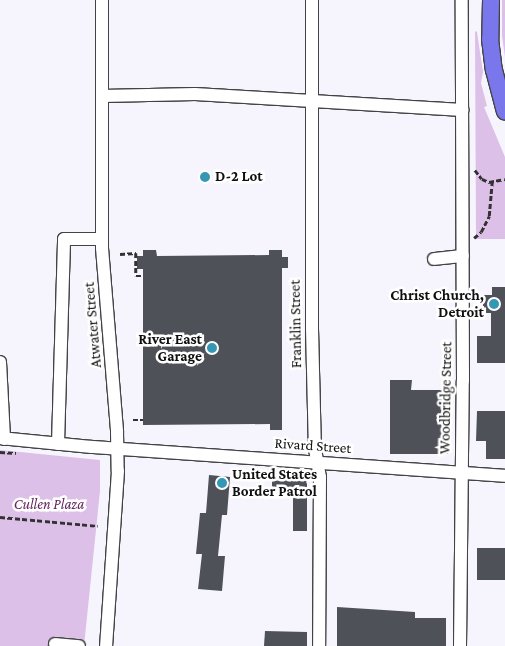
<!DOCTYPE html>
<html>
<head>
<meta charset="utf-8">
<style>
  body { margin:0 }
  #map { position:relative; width:505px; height:646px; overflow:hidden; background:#f6f5fe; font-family:"Crimson Pro",serif }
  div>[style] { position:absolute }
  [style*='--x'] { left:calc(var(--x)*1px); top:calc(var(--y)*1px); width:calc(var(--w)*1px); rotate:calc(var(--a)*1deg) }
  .green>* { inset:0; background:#ddc0e7 }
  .building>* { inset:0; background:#4e5158 }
  .path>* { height:2.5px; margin-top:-1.25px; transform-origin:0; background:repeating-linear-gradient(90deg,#323232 0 5px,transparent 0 7.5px) }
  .roads { filter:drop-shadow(1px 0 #434343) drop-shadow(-1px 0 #434343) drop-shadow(0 1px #434343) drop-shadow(0 -1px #434343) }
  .minor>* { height:12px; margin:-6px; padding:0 6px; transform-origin:6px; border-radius:6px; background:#fff }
  .major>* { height:16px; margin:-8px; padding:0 8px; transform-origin:8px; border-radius:8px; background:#7a76ec }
  .dots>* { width:14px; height:14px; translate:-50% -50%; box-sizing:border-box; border:2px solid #fff; border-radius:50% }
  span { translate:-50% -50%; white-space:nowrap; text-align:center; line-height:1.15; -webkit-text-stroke:5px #fff; paint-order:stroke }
  .poi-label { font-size:15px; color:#101010; font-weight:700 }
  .left { translate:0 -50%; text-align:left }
  .right { translate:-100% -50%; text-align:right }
  .street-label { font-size:15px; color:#101010 }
  .park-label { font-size:15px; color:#64255f; font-style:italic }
</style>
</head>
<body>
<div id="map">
  <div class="green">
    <div style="clip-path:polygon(502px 0,505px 0,505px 57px,502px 36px)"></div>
    <div style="clip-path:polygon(475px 31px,477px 32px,483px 72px,481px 83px,487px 106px,484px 107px,505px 157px,505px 239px,476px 239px)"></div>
    <div style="clip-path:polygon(0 450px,100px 460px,100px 491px,84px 646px,0 646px)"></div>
  </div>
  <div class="building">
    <div style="clip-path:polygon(143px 250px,156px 250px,157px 256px,269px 255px,269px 250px,282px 250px,282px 257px,288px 257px,288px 268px,282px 268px,282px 430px,270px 430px,270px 424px,143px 425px,143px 269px,137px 269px,137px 256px,143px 256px)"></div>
    <div style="clip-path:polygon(492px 287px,505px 287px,505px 363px,477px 363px,477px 336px,491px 336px,491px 313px,483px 313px,483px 295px,492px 295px)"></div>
    <div style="clip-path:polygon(390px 380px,412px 380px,411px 390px,448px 390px,448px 454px,390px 454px)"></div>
    <div style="clip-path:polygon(477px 411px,505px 411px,505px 459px,486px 459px,486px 441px,476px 441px)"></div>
    <div style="clip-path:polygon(209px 475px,230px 477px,227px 515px,222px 515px,218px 556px,225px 556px,222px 591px,198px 589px,202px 554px,196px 554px,200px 513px,206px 513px)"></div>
    <div style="clip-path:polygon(272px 476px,307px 476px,307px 531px,293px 531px,293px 489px,272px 489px)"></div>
    <div style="clip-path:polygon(477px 548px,505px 548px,505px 580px,477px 580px)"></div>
    <div style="clip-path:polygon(337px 607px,415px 612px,415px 618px,446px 618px,446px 646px,337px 646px)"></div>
    <div style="clip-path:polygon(265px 631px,307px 632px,307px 646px,264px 646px)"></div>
  </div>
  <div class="path">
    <div style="--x:475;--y:170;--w:11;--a:52"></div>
    <div style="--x:482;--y:179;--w:8;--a:23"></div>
    <div style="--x:489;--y:182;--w:16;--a:-11"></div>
    <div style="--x:474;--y:238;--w:9;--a:-41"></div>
    <div style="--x:481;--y:232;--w:18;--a:-63"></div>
    <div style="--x:489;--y:216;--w:34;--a:-85"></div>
    <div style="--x:120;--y:254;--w:16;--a:-4"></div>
    <div style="--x:136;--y:253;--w:23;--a:90"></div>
    <div style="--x:136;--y:276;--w:7;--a:0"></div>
    <div style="--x:133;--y:420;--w:10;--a:0"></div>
    <div style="--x:0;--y:452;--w:16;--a:4"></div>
    <div style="--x:0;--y:517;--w:98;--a:5.2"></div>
  </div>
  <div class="roads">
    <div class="minor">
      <div style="--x:102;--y:0;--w:248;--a:90"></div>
      <div style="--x:102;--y:248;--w:185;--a:85.3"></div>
      <div style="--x:117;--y:432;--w:39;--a:89"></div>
      <div style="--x:118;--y:471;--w:175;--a:93.9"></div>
      <div style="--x:312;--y:0;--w:329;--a:90"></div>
      <div style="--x:312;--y:329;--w:120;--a:88.6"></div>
      <div style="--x:315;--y:449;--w:28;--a:80"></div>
      <div style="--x:320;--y:477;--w:169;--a:90.3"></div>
      <div style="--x:102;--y:96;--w:93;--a:-1.2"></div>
      <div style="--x:195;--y:94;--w:268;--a:3.4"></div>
      <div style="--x:434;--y:259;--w:29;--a:-6"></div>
      <div style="--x:0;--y:362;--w:77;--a:87"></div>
      <div style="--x:0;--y:438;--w:92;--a:5.6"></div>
      <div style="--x:92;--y:447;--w:414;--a:4"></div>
      <div style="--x:58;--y:444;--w:205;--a:-88.3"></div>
      <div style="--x:64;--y:239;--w:38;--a:0"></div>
      <div style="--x:55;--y:644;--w:24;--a:5"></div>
      <div style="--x:460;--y:646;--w:265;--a:-89.4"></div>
      <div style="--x:463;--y:381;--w:381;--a:-90.2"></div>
    </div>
    <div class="major">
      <div style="--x:491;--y:0;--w:39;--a:91"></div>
      <div style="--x:490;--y:39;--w:31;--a:83"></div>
      <div style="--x:494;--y:70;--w:43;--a:75.3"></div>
    </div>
  </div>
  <div class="dots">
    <div style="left:205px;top:177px;background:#3498b5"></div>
    <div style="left:494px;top:304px;background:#3498b5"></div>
    <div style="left:212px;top:348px;background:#3498b5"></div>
    <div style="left:222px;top:483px;background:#3498b5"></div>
  </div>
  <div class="poi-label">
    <span class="left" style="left:215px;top:177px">D-2 Lot</span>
    <span class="right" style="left:484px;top:304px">Christ Church,<br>Detroit</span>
    <span class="right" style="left:202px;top:348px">River East<br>Garage</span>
    <span class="left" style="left:232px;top:483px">United States<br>Border Patrol</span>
  </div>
  <div class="street-label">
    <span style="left:296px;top:324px;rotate:-91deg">Franklin Street</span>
    <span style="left:93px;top:325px;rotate:-95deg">Atwater Street</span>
    <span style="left:446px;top:398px;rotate:-89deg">Woodbridge Street</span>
    <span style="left:313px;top:446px;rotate:4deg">Rivard Street</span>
  </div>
  <div class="park-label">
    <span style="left:49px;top:505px">Cullen Plaza</span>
  </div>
</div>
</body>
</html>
